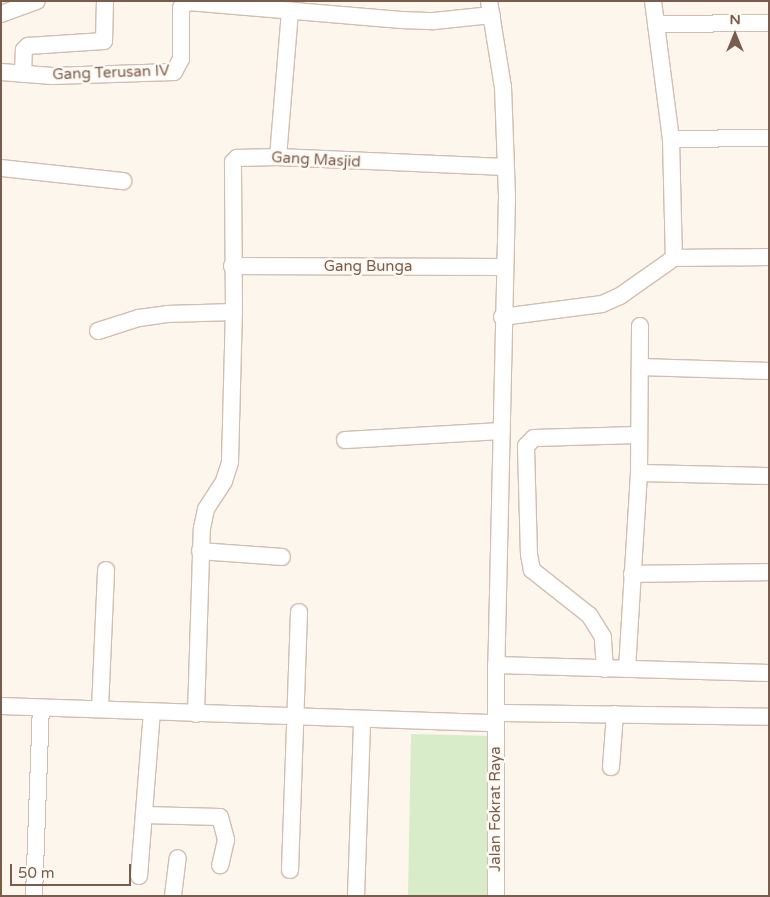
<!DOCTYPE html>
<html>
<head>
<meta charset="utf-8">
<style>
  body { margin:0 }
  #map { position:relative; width:770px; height:897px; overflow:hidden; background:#fdf6ec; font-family:"Varela Round",sans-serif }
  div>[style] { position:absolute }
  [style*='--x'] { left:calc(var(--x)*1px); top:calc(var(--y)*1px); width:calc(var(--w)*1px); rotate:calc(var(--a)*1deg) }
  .green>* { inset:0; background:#d8ecc9 }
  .roads { filter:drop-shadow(1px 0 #d1beb0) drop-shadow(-1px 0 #d1beb0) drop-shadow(0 1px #d1beb0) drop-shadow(0 -1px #d1beb0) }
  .street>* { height:16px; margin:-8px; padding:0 8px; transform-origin:8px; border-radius:8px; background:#fff }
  span { translate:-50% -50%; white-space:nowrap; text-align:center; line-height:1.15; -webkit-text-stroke:5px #fffaf3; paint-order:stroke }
  .street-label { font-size:15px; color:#7a5c4d }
  .frame { position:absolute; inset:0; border:2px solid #7a5c4d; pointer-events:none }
  .north { position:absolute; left:710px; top:10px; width:50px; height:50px; -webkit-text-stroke:4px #fffaf3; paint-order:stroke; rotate:0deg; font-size:14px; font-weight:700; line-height:20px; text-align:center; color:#7a5c4d }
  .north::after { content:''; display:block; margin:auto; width:18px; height:22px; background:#7a5c4d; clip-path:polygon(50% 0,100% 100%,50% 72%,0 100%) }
  .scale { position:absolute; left:10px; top:864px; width:121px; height:22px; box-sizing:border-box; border:2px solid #7a5c4d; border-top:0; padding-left:6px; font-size:15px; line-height:18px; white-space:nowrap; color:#7a5c4d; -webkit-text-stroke:4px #fffaf3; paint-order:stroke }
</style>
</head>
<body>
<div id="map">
  <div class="green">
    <div style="clip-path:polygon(411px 734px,495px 736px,492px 896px,408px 896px)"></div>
  </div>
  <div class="roads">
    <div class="street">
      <div style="--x:489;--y:1;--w:87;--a:80.8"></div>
      <div style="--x:503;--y:87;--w:110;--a:87.9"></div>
      <div style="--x:507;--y:197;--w:468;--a:91.3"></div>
      <div style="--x:496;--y:665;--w:231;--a:90"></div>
      <div style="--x:653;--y:1;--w:139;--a:82.6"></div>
      <div style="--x:671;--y:139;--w:119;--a:88.6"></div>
      <div style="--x:674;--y:258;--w:95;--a:-0.6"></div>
      <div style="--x:1;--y:14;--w:38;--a:-20"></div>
      <div style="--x:656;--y:24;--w:113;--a:-0.5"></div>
      <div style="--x:1;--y:72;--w:51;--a:4.5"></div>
      <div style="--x:52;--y:76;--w:122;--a:-1.9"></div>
      <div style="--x:174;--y:72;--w:15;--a:-62"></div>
      <div style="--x:181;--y:59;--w:51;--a:-90"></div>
      <div style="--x:181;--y:8;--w:9;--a:-41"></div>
      <div style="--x:188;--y:2;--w:214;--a:4.8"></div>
      <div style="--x:401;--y:20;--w:33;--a:2"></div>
      <div style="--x:434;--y:21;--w:58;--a:-5.9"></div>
      <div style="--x:23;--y:74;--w:24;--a:-88"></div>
      <div style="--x:24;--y:50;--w:6;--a:-45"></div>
      <div style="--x:28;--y:46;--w:76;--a:-3.8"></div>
      <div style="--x:104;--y:41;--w:40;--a:-88.6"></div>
      <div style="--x:671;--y:139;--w:98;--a:-0.6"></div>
      <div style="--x:278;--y:157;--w:147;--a:-85.3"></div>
      <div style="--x:1;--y:168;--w:123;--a:6.1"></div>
      <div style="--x:232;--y:266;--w:272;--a:0.2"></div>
      <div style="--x:502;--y:317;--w:101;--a:-7.4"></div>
      <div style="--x:602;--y:304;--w:20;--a:-24"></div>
      <div style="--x:620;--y:296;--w:66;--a:-35.1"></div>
      <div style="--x:98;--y:331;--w:43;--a:-17.6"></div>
      <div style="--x:139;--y:318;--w:28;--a:-8"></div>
      <div style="--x:167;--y:314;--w:67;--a:-1.7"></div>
      <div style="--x:640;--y:367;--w:129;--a:1.8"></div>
      <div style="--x:345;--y:440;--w:157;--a:-3.3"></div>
      <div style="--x:639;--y:473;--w:130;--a:1.3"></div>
      <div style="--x:200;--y:551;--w:82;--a:4.2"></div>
      <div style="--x:632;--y:574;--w:137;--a:-0.8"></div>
      <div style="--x:496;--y:665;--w:273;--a:1.7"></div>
      <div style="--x:605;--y:669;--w:32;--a:-94"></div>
      <div style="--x:603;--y:637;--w:26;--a:-122"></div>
      <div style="--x:589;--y:615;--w:73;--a:-141.7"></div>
      <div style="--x:532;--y:570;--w:15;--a:-101"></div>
      <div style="--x:529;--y:555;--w:109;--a:-91.6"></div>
      <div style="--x:526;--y:446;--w:11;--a:-45"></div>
      <div style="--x:534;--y:438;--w:104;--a:-1.7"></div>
      <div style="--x:627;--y:669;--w:196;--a:-86.5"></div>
      <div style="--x:639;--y:473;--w:147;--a:-89.6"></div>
      <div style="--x:1;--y:706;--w:495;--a:2"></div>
      <div style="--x:100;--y:709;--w:139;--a:-87.5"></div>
      <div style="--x:496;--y:713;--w:273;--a:0.8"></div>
      <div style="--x:196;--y:714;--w:186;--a:-88.2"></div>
      <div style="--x:202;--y:528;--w:19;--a:-78"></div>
      <div style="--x:206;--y:509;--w:33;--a:-57"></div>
      <div style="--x:224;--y:481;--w:20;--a:-72"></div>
      <div style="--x:230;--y:462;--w:150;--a:-88.5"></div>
      <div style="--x:234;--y:312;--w:150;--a:-90.4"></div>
      <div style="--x:233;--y:162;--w:6;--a:-45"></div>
      <div style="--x:237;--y:158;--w:41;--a:-1.4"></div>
      <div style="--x:278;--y:157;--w:227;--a:2.5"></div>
      <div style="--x:611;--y:767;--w:53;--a:-85.7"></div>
      <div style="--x:144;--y:815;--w:76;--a:1.5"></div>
      <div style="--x:220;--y:817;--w:24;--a:75"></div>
      <div style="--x:226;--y:840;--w:26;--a:103"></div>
      <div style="--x:290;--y:870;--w:258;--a:-88"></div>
      <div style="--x:139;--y:876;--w:165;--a:-85.5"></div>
      <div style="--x:34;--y:896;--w:188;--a:-87.9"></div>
      <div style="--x:173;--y:896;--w:38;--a:-83"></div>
      <div style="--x:356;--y:896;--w:176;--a:-88"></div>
    </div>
  </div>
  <div class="street-label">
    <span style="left:111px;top:73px;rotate:-2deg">Gang Terusan IV</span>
    <span style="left:316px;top:160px;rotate:3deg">Gang Masjid</span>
    <span style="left:368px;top:267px">Gang Bunga</span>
    <span style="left:496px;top:809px;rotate:-90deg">Jalan Fokrat Raya</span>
  </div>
  <div class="frame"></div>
  <div class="north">N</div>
  <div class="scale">50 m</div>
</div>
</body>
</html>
